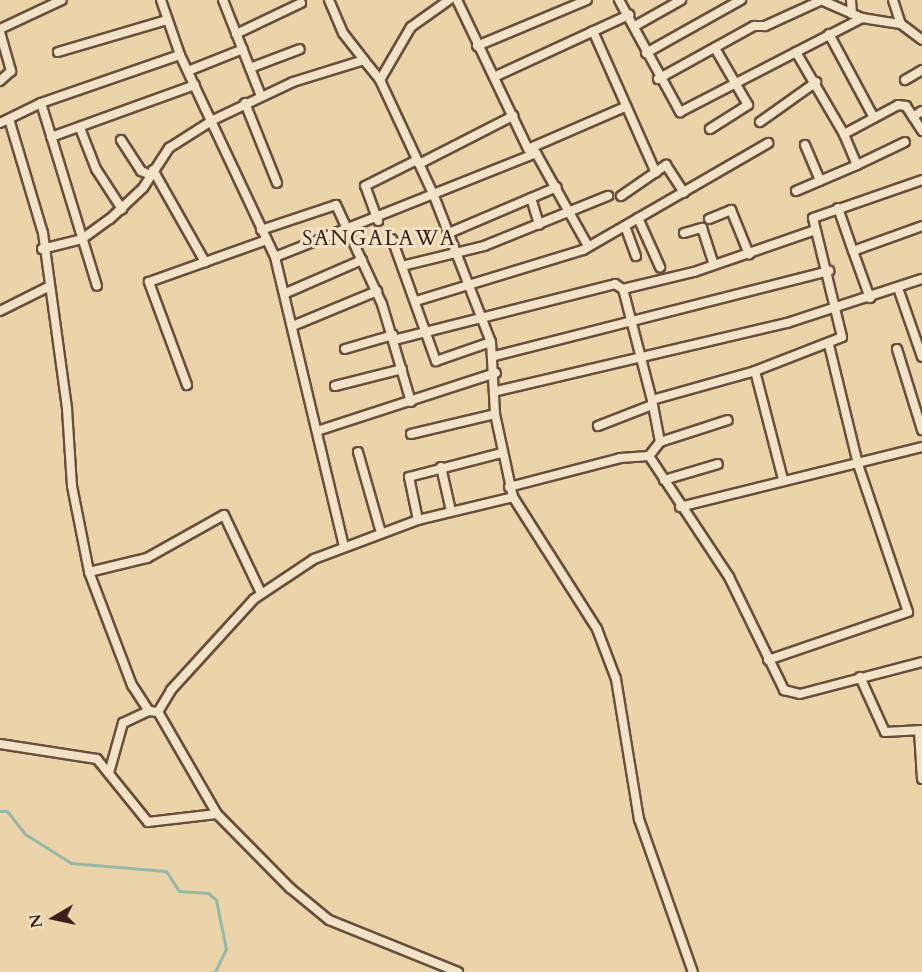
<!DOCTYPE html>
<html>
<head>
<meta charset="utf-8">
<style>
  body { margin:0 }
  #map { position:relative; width:922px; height:972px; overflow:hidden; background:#ebd4aa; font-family:Cardo,serif }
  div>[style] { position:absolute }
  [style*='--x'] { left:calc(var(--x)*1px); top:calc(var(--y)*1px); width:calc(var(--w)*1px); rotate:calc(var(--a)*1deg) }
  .stream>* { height:3px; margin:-1.5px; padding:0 1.5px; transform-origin:1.5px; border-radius:1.5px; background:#98b8a7 }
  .roads { filter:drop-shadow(2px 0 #684e3b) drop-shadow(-2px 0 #684e3b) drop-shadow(0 2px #684e3b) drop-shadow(0 -2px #684e3b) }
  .street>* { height:8px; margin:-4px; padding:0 4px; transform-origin:4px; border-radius:4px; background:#f2e3c8 }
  span { translate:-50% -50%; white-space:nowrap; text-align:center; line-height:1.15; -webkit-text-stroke:6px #f2e3c8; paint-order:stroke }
  .quarter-label { font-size:21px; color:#3c2116; letter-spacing:1.5px }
  .north { position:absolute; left:24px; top:888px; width:60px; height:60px; -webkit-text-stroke:4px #f2e3c8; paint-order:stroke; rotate:261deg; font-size:16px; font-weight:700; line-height:24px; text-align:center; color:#3c2116 }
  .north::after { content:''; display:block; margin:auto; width:21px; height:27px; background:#3c2116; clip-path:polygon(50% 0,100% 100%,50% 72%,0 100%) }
</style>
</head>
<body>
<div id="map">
  <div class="stream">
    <div style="--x:0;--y:811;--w:7;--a:0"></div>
    <div style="--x:7;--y:811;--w:29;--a:52"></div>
    <div style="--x:25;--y:834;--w:54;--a:32.2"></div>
    <div style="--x:71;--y:863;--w:95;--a:4.8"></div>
    <div style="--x:166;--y:871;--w:24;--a:57"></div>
    <div style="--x:179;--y:891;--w:29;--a:4"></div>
    <div style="--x:208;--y:893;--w:11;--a:41"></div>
    <div style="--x:216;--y:900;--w:50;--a:78.5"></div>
    <div style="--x:226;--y:949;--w:25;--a:116"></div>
  </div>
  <div class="roads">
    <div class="street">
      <div style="--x:161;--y:0;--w:58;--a:70.9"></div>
      <div style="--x:180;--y:55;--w:223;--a:64.8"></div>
      <div style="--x:275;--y:257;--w:297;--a:76.6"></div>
      <div style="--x:223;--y:0;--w:103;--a:68.4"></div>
      <div style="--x:329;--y:0;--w:36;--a:67"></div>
      <div style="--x:343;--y:33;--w:34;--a:52"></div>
      <div style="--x:457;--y:0;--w:165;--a:64.5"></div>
      <div style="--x:528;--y:149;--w:106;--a:-23.4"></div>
      <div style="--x:619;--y:0;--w:128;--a:61.4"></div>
      <div style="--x:680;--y:112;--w:205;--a:-27.3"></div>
      <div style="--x:821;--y:0;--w:45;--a:23.7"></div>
      <div style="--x:862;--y:18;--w:39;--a:9"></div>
      <div style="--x:851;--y:0;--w:14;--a:86"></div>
      <div style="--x:893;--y:0;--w:25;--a:72"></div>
      <div style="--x:901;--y:24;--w:26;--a:37"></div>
      <div style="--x:635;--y:26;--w:53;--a:-29.5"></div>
      <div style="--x:0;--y:29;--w:68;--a:-25.1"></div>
      <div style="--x:593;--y:31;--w:155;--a:66.1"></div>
      <div style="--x:0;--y:32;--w:41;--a:74.2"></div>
      <div style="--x:11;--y:71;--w:15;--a:138"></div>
      <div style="--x:236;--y:34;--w:72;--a:-25.5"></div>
      <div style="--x:829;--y:34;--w:95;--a:61.8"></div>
      <div style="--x:477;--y:46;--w:119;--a:-22.7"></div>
      <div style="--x:58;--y:52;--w:114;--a:-16.4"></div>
      <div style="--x:796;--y:52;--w:95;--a:59.7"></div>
      <div style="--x:646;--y:53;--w:109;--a:-29.2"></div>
      <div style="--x:250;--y:68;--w:53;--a:-20.8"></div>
      <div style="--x:188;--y:71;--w:59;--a:-21.8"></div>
      <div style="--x:494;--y:77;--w:149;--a:-24.7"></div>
      <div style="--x:658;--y:79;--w:110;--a:-28.9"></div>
      <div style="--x:754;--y:26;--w:11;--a:0"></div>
      <div style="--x:765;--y:26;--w:63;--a:-24.5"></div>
      <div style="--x:380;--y:80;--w:61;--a:-59.7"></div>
      <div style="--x:411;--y:27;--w:47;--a:-35.4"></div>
      <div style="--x:905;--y:80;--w:20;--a:-30"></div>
      <div style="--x:41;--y:103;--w:191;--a:73"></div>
      <div style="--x:245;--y:103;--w:86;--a:68.2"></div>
      <div style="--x:913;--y:117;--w:11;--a:-34"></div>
      <div style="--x:9;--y:119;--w:119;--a:73.4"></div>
      <div style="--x:43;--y:233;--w:178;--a:82.2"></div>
      <div style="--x:67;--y:409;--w:77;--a:86.3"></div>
      <div style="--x:72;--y:486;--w:88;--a:78.8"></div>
      <div style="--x:89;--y:572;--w:121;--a:69.2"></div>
      <div style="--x:132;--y:685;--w:31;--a:57"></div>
      <div style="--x:149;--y:711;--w:9;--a:6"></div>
      <div style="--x:760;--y:122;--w:69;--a:-35.5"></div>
      <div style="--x:0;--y:123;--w:46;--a:-26"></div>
      <div style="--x:41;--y:103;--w:147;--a:-19.1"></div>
      <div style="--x:80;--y:128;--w:44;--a:68.7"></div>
      <div style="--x:96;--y:169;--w:48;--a:57"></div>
      <div style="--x:710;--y:129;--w:45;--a:-32.3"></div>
      <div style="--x:748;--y:105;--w:66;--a:-120.1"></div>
      <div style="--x:51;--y:137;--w:153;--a:-19.9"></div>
      <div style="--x:121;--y:140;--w:37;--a:57"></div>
      <div style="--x:141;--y:171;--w:11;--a:22"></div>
      <div style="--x:805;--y:145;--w:39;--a:67"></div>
      <div style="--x:419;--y:164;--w:106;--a:-27.1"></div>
      <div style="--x:857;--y:165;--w:53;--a:-25.6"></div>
      <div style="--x:153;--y:170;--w:106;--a:60.5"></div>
      <div style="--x:796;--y:191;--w:66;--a:-23.1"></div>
      <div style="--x:857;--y:165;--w:34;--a:-113"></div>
      <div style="--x:844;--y:134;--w:61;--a:-28.2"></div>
      <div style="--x:898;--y:105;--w:8;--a:7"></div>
      <div style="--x:906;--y:106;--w:30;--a:57"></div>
      <div style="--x:621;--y:196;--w:55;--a:-34.6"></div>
      <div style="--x:666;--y:165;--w:33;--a:57"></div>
      <div style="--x:531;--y:198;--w:28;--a:73"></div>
      <div style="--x:838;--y:208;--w:46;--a:70.8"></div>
      <div style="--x:853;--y:251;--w:73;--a:-19.9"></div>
      <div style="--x:638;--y:218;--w:54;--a:65.8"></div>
      <div style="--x:709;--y:219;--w:24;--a:-22"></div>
      <div style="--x:731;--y:210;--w:48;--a:67.8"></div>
      <div style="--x:378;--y:221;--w:37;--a:-110"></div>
      <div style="--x:365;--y:186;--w:58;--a:-26.6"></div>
      <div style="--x:625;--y:226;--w:32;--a:70"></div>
      <div style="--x:261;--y:230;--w:79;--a:-18.4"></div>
      <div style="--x:336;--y:205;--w:109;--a:65.1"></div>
      <div style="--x:382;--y:304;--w:102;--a:73.5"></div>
      <div style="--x:449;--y:233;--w:117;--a:-23.1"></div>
      <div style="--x:684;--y:233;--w:19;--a:-16"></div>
      <div style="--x:702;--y:228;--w:38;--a:72"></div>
      <div style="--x:392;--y:239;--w:130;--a:70.2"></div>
      <div style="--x:436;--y:361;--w:58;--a:-19.1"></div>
      <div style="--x:42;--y:249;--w:41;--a:-14"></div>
      <div style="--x:82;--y:239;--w:34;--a:-36"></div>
      <div style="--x:110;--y:219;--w:45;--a:-43.2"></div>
      <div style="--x:143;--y:188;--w:48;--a:-57"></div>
      <div style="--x:169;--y:148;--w:52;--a:-32.5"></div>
      <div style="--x:213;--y:120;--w:89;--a:-25.4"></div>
      <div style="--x:293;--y:82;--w:74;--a:-17.2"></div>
      <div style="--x:364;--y:60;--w:26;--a:51"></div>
      <div style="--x:380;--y:80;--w:128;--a:65"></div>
      <div style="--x:434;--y:196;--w:157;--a:68.7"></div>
      <div style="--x:491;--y:342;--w:72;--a:86.8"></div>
      <div style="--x:495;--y:414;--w:85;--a:77.8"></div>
      <div style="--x:513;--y:497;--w:156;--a:57.5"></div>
      <div style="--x:597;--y:629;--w:53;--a:69.2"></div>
      <div style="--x:616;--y:679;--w:142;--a:80.7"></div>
      <div style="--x:639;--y:819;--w:162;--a:70.6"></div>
      <div style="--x:853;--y:251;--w:50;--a:70.1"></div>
      <div style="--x:275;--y:257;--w:281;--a:-21.7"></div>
      <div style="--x:536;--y:153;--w:107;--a:60.8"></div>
      <div style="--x:402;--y:266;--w:84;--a:-13.7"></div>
      <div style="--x:484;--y:246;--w:134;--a:-22"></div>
      <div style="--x:898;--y:288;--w:73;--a:70.8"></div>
      <div style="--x:623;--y:289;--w:73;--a:-13.5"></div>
      <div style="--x:694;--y:272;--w:128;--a:-19.1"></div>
      <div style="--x:286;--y:293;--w:83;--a:-23.5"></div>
      <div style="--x:416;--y:301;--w:175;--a:-17"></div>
      <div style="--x:583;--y:250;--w:214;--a:-30"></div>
      <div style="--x:0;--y:311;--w:54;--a:-26.6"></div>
      <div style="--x:295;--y:325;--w:89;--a:-22.5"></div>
      <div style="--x:394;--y:340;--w:228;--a:-14.2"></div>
      <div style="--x:615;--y:284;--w:9;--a:32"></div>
      <div style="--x:623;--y:289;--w:115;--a:75.4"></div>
      <div style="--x:652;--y:400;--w:43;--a:79.2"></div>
      <div style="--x:660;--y:442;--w:18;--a:128"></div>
      <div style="--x:345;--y:349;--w:50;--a:-16.3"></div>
      <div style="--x:897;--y:349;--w:85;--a:72.8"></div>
      <div style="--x:495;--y:356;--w:345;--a:-14.3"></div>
      <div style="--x:755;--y:371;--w:112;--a:75.5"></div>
      <div style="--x:187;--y:385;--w:110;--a:-110.3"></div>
      <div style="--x:149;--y:282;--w:125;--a:-19.6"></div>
      <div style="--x:335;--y:386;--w:69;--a:-14.2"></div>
      <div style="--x:497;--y:391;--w:298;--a:-13.2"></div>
      <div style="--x:787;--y:323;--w:142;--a:-18.1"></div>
      <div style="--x:652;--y:400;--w:107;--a:-15.7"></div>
      <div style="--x:755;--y:371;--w:93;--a:-21.3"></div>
      <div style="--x:842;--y:337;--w:122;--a:-103.7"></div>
      <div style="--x:813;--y:218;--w:115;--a:-19.2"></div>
      <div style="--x:598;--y:426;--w:58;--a:-21.3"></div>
      <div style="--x:317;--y:431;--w:188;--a:-18"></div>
      <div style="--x:411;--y:434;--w:86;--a:-13.4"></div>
      <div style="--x:660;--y:442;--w:71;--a:-17.9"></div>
      <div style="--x:358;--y:452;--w:84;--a:74.1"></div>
      <div style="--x:441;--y:467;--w:45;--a:77.2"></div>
      <div style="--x:664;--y:480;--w:56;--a:-16.5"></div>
      <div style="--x:509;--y:487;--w:115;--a:-14.6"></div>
      <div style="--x:620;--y:458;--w:29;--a:-4"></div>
      <div style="--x:649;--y:456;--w:145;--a:56.5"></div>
      <div style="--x:729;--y:577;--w:126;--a:64"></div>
      <div style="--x:784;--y:690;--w:16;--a:14"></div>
      <div style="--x:800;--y:694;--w:126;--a:-14.7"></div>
      <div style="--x:680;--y:507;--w:249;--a:-13.9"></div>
      <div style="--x:418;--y:520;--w:44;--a:-101.8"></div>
      <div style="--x:409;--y:477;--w:96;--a:-14.5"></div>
      <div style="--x:89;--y:572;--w:60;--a:-13.6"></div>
      <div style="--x:147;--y:558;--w:88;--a:-29.2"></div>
      <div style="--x:224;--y:515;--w:86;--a:64.6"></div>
      <div style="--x:768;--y:660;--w:148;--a:-18.9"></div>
      <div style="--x:908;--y:612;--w:156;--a:-108.7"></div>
      <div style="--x:858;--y:464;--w:122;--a:-103.7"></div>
      <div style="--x:860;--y:677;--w:60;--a:65.6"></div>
      <div style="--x:885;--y:732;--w:37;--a:-3"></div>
      <div style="--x:919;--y:731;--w:48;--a:86.4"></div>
      <div style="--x:0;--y:744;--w:98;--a:8.8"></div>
      <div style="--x:97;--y:759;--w:81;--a:51"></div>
      <div style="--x:148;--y:822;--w:69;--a:-6.6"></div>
      <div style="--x:109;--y:773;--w:52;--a:-74.4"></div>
      <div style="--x:123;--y:723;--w:29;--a:-25"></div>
      <div style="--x:458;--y:972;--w:139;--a:-158"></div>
      <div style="--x:329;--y:920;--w:50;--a:-140.6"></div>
      <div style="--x:290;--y:888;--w:104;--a:-134.6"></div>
      <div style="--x:217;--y:814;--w:118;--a:-120"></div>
      <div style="--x:158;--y:712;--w:26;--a:-59"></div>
      <div style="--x:171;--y:690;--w:123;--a:-47.6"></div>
      <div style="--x:254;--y:599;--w:72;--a:-33.7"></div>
      <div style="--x:314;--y:559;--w:111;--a:-20.6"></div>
      <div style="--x:418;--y:520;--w:98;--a:-13.6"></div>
    </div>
  </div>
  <div class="quarter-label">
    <span style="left:379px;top:239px">SANGALAWA</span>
  </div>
  <div class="north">N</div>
</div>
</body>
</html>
